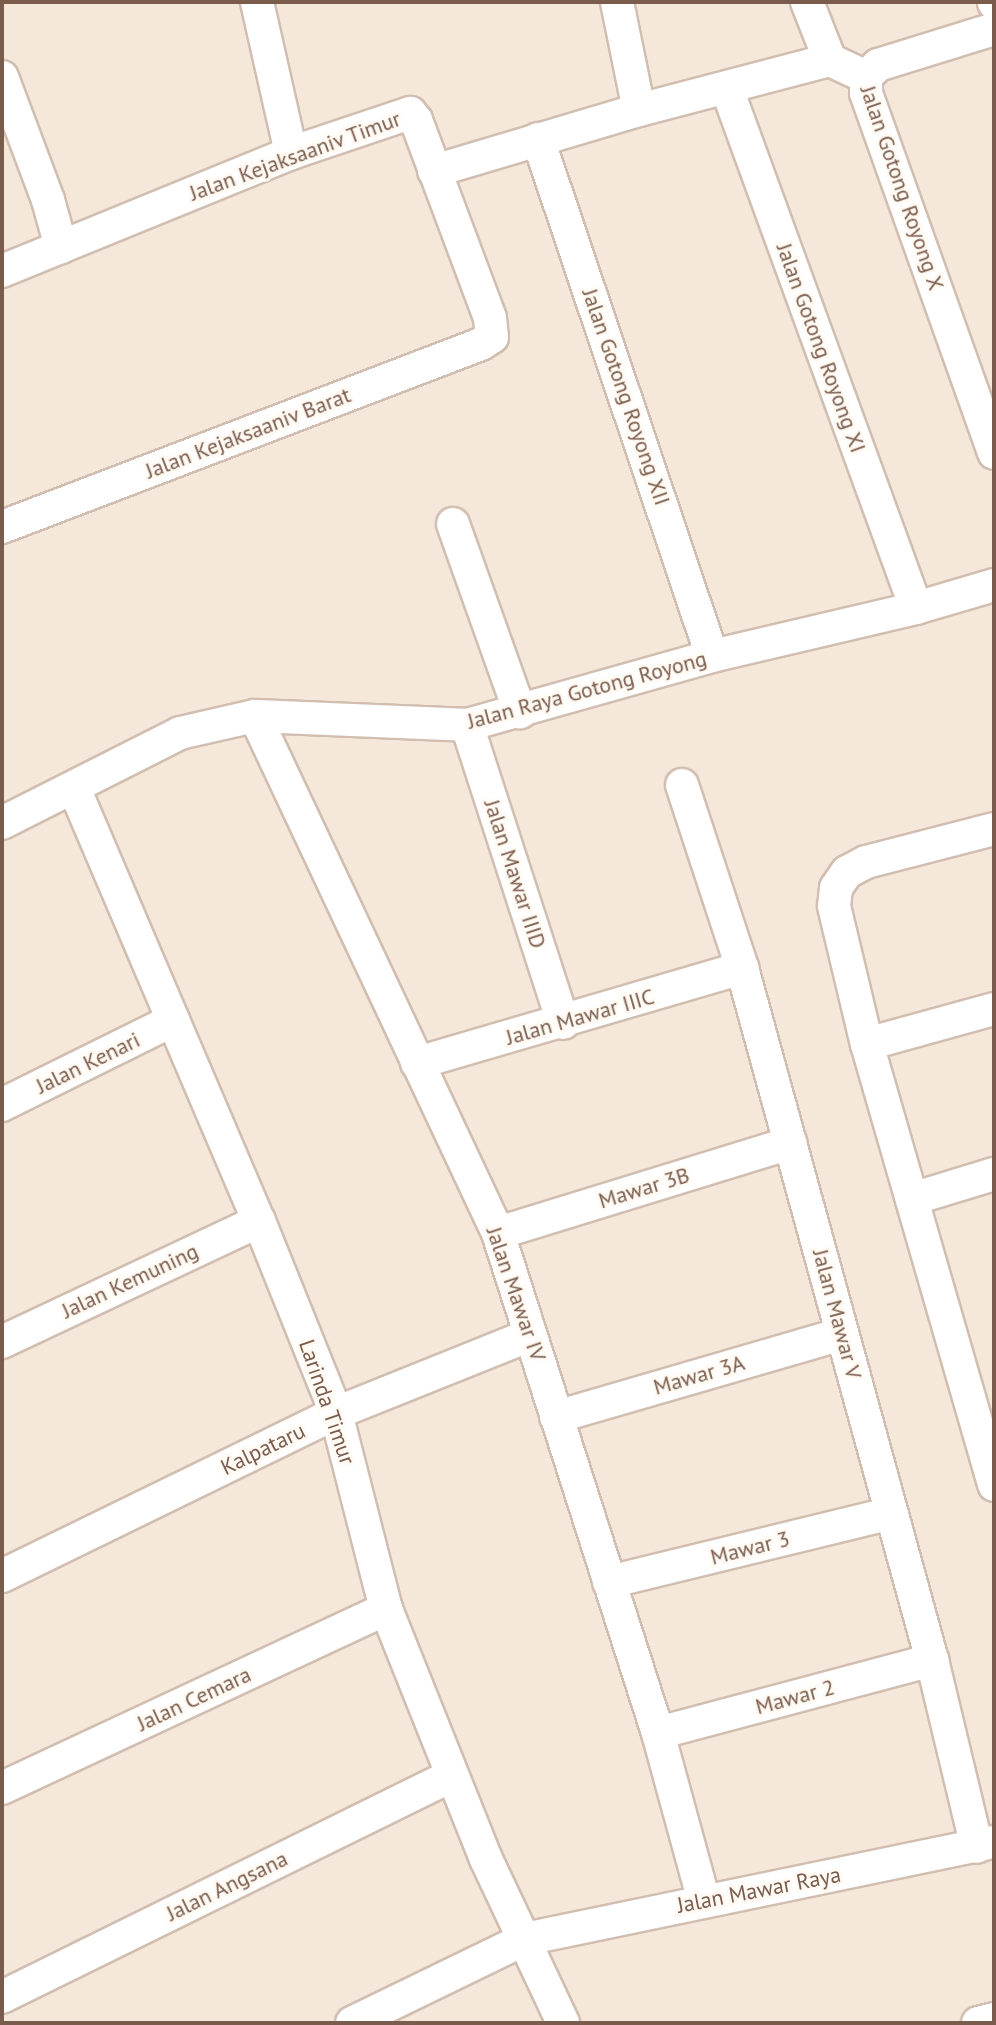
<!DOCTYPE html>
<html>
<head>
<meta charset="utf-8">
<style>
  body { margin:0 }
  #map { position:relative; width:996px; height:2025px; overflow:hidden; background:#fdf6ec; font-family:"PT Sans",sans-serif }
  div>[style] { position:absolute }
  [style*='--x'] { left:calc(var(--x)*1px); top:calc(var(--y)*1px); width:calc(var(--w)*1px); rotate:calc(var(--a)*1deg) }
  .residential>* { inset:0; background:#f5e8da }
  .roads { filter:drop-shadow(2px 0 #d1beb0) drop-shadow(-2px 0 #d1beb0) drop-shadow(0 2px #d1beb0) drop-shadow(0 -2px #d1beb0) }
  .minor>* { height:32px; margin:-16px; padding:0 16px; transform-origin:16px; border-radius:16px; background:#fff }
  span { translate:-50% -50%; white-space:nowrap; text-align:center; line-height:1.15; -webkit-text-stroke:6px #fffaf3; paint-order:stroke }
  .street-label { font-size:22px; color:#7a5c4d }
  .frame { position:absolute; inset:0; border:4px solid #7a5c4d; pointer-events:none }
</style>
</head>
<body>
<div id="map">
  <div class="residential">
    <div style="clip-path:polygon(2px 2px,994px 2px,994px 2023px,2px 2023px)"></div>
  </div>
  <div class="roads">
    <div class="minor">
      <div style="--x:257;--y:2;--w:155;--a:77.3"></div>
      <div style="--x:617;--y:2;--w:110;--a:78.5"></div>
      <div style="--x:807;--y:2;--w:62;--a:68.4"></div>
      <div style="--x:994;--y:2;--w:1;--a:90"></div>
      <div style="--x:2;--y:77;--w:131;--a:69.5"></div>
      <div style="--x:48;--y:200;--w:49;--a:74.5"></div>
      <div style="--x:866;--y:77;--w:16;--a:90"></div>
      <div style="--x:866;--y:93;--w:382;--a:70.4"></div>
      <div style="--x:866;--y:77;--w:17;--a:-45"></div>
      <div style="--x:878;--y:65;--w:121;--a:-17.2"></div>
      <div style="--x:727;--y:89;--w:552;--a:69.99"></div>
      <div style="--x:538;--y:139;--w:545;--a:71.4"></div>
      <div style="--x:434;--y:171;--w:214;--a:-16.6"></div>
      <div style="--x:639;--y:110;--w:197;--a:-14.7"></div>
      <div style="--x:830;--y:60;--w:40;--a:25"></div>
      <div style="--x:2;--y:271;--w:312;--a:-22.2"></div>
      <div style="--x:291;--y:153;--w:126;--a:-18.6"></div>
      <div style="--x:410;--y:113;--w:9;--a:49"></div>
      <div style="--x:416;--y:120;--w:211;--a:69.5"></div>
      <div style="--x:490;--y:318;--w:19;--a:84"></div>
      <div style="--x:492;--y:337;--w:13;--a:148"></div>
      <div style="--x:481;--y:344;--w:513;--a:159.09"></div>
      <div style="--x:453;--y:524;--w:200;--a:70.4"></div>
      <div style="--x:255;--y:716;--w:571;--a:64.83"></div>
      <div style="--x:498;--y:1233;--w:525;--a:72.26"></div>
      <div style="--x:658;--y:1733;--w:174;--a:74.7"></div>
      <div style="--x:467;--y:725;--w:313;--a:72.1"></div>
      <div style="--x:682;--y:785;--w:193;--a:71.8"></div>
      <div style="--x:742;--y:968;--w:718;--a:74.65"></div>
      <div style="--x:932;--y:1660;--w:192;--a:76.5"></div>
      <div style="--x:74;--y:788;--w:471;--a:66.9"></div>
      <div style="--x:259;--y:1221;--w:207;--a:68.1"></div>
      <div style="--x:336;--y:1413;--w:202;--a:75.7"></div>
      <div style="--x:386;--y:1609;--w:269;--a:68.2"></div>
      <div style="--x:486;--y:1859;--w:181;--a:64.8"></div>
      <div style="--x:2;--y:823;--w:199;--a:-26.8"></div>
      <div style="--x:180;--y:733;--w:77;--a:-12.8"></div>
      <div style="--x:255;--y:716;--w:212;--a:2.4"></div>
      <div style="--x:467;--y:725;--w:255;--a:-15.7"></div>
      <div style="--x:712;--y:656;--w:210;--a:-13.2"></div>
      <div style="--x:916;--y:608;--w:81;--a:-16.4"></div>
      <div style="--x:994;--y:829;--w:132;--a:165.5"></div>
      <div style="--x:866;--y:862;--w:21;--a:152"></div>
      <div style="--x:847;--y:872;--w:19;--a:125"></div>
      <div style="--x:836;--y:888;--w:18;--a:96"></div>
      <div style="--x:834;--y:906;--w:142;--a:76.6"></div>
      <div style="--x:867;--y:1044;--w:459;--a:73.9"></div>
      <div style="--x:867;--y:1044;--w:132;--a:-15.4"></div>
      <div style="--x:417;--y:1063;--w:339;--a:-16.3"></div>
      <div style="--x:2;--y:1105;--w:191;--a:-26.4"></div>
      <div style="--x:912;--y:1199;--w:86;--a:-17"></div>
      <div style="--x:498;--y:1233;--w:306;--a:-17.1"></div>
      <div style="--x:2;--y:1342;--w:284;--a:-25.2"></div>
      <div style="--x:556;--y:1417;--w:298;--a:-16.2"></div>
      <div style="--x:2;--y:1576;--w:372;--a:-26"></div>
      <div style="--x:336;--y:1413;--w:209;--a:-21.9"></div>
      <div style="--x:609;--y:1582;--w:290;--a:-13.7"></div>
      <div style="--x:658;--y:1733;--w:284;--a:-14.9"></div>
      <div style="--x:2;--y:1788;--w:424;--a:-25"></div>
      <div style="--x:2;--y:1997;--w:500;--a:-26.21"></div>
      <div style="--x:352;--y:2023;--w:192;--a:-25.9"></div>
      <div style="--x:525;--y:1939;--w:479;--a:-11.7"></div>
      <div style="--x:978;--y:2023;--w:16;--a:-14"></div>
    </div>
  </div>
  <div class="street-label">
    <span style="left:295px;top:156px;rotate:-20deg">Jalan Kejaksaaniv Timur</span>
    <span style="left:902px;top:188px;rotate:71deg">Jalan Gotong Royong X</span>
    <span style="left:821px;top:348px;rotate:70deg">Jalan Gotong Royong XI</span>
    <span style="left:626px;top:397px;rotate:71deg">Jalan Gotong Royong XII</span>
    <span style="left:248px;top:433px;rotate:-21deg">Jalan Kejaksaaniv Barat</span>
    <span style="left:587px;top:690px;rotate:-15deg">Jalan Raya Gotong Royong</span>
    <span style="left:515px;top:874px;rotate:72deg">Jalan Mawar IIID</span>
    <span style="left:580px;top:1017px;rotate:-16deg">Jalan Mawar IIIC</span>
    <span style="left:88px;top:1063px;rotate:-26deg">Jalan Kenari</span>
    <span style="left:644px;top:1188px;rotate:-17deg">Mawar 3B</span>
    <span style="left:130px;top:1281px;rotate:-25deg">Jalan Kemuning</span>
    <span style="left:516px;top:1294px;rotate:71deg">Jalan Mawar IV</span>
    <span style="left:837px;top:1314px;rotate:75deg">Jalan Mawar V</span>
    <span style="left:699px;top:1375px;rotate:-16deg">Mawar 3A</span>
    <span style="left:327px;top:1402px;rotate:71deg">Larinda Timur</span>
    <span style="left:263px;top:1449px;rotate:-26deg">Kalpataru</span>
    <span style="left:750px;top:1548px;rotate:-14deg">Mawar 3</span>
    <span style="left:795px;top:1697px;rotate:-15deg">Mawar 2</span>
    <span style="left:194px;top:1699px;rotate:-25deg">Jalan Cemara</span>
    <span style="left:227px;top:1886px;rotate:-26deg">Jalan Angsana</span>
    <span style="left:759px;top:1890px;rotate:-11deg">Jalan Mawar Raya</span>
  </div>
  <div class="frame"></div>
</div>
</body>
</html>
